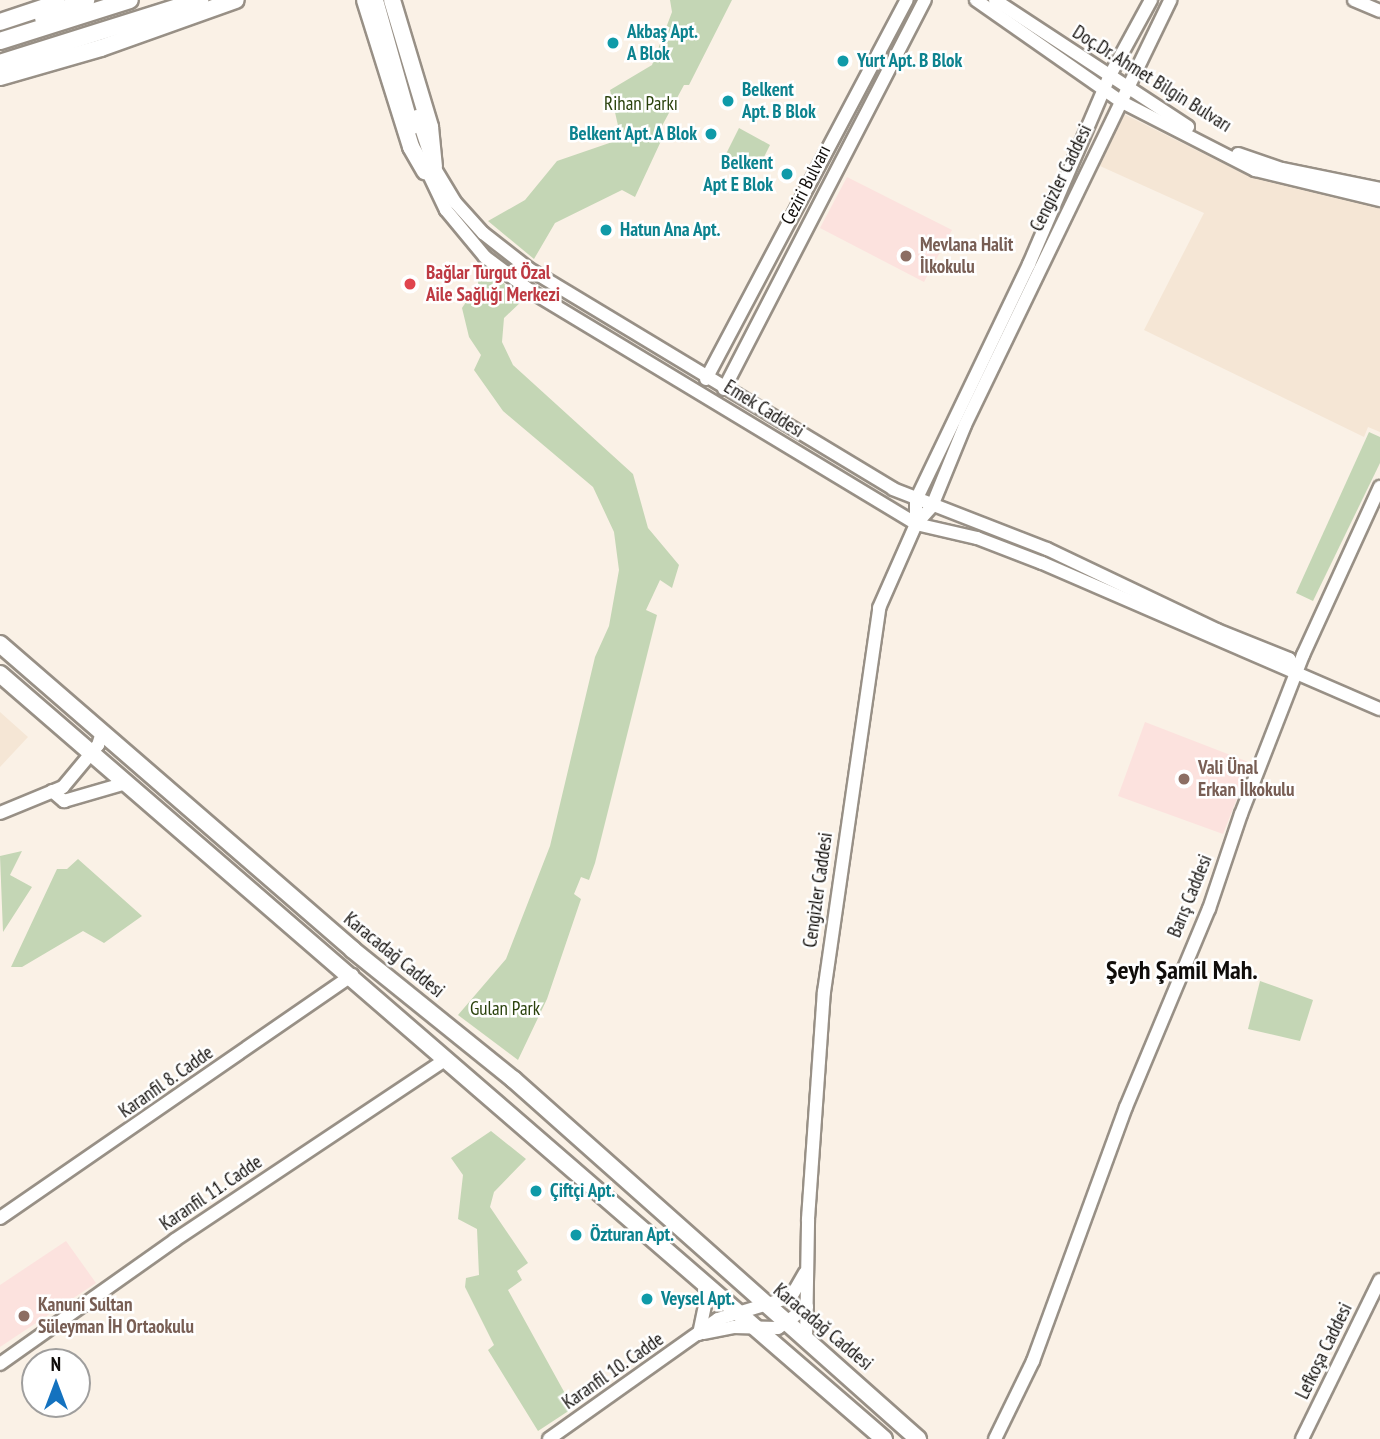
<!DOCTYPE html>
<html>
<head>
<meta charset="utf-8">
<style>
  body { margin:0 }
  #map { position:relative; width:1380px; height:1439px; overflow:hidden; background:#faf1e6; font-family:"PT Sans Narrow",sans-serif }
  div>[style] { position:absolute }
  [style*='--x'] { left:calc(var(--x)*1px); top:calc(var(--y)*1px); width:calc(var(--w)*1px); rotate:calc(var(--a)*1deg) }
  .built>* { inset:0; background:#f5e6d5 }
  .education>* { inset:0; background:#fce2de }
  .green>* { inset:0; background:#c4d6b5 }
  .roads { filter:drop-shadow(2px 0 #989086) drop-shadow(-2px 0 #989086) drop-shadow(0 2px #989086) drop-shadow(0 -2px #989086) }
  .secondary>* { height:12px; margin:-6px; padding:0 6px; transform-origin:6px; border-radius:6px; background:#fff }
  .highway>* { height:16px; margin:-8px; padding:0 8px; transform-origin:8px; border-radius:8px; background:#fff }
  .dots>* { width:19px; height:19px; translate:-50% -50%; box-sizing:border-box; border:4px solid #fff; border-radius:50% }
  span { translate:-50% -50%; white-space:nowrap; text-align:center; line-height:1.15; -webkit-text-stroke:5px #fff; paint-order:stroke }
  .culture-label { font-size:19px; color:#0d838f; font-weight:700 }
  .left { translate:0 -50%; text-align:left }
  .right { translate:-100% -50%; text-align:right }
  .street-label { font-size:19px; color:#100d0a }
  .park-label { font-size:19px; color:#2a420c }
  .education-label { font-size:19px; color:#785e54; font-weight:700 }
  .health-label { font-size:19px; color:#be3a42; font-weight:700 }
  .district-label { font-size:26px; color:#100d0a; font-weight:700 }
  .north { position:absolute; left:21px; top:1348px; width:70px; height:70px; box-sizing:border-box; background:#fff; border:2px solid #9f9e9d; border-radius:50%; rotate:0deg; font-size:19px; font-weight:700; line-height:28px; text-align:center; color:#100d0a }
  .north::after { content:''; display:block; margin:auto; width:24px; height:32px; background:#1472bf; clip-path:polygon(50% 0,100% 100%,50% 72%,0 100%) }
</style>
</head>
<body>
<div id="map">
  <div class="built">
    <div style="clip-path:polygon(1122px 113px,1242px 173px,1380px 207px,1380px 432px,1368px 427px,1364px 437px,1144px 330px,1204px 213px,1100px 166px)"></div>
    <div style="clip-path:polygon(0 712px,28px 737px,0 767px)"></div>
  </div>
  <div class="education">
    <div style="clip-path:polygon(847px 177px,952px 230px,924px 282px,820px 228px)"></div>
    <div style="clip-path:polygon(1145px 722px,1251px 763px,1223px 834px,1118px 796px)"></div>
    <div style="clip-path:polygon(66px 1241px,96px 1283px,0 1347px,0 1285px)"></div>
  </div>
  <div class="green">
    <div style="clip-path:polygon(670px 0,732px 0,689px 85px,684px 85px,656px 137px,661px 141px,635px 197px,622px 190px,555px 223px,534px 259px,488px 221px,525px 200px,557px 161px,621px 139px,610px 90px,652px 65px,672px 12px)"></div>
    <div style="clip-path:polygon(739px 128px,770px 145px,757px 171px,726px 154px)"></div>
    <div style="clip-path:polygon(479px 264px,524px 299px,504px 318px,502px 342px,513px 365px,633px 474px,648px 528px,679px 565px,672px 588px,660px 580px,646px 610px,657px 615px,595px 863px,589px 880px,581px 877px,574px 894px,581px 899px,547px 999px,518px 1060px,458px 1015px,506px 959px,550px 846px,595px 657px,609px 626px,619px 570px,614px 532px,593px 487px,503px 411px,474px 370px,481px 355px,469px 337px,462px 308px,478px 284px)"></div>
    <div style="clip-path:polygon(1369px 432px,1380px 437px,1380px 463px,1313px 601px,1296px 593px)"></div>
    <div style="clip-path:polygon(22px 851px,10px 875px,32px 887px,3px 932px,0 856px)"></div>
    <div style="clip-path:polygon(78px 859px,142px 916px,104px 943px,83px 931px,22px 967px,11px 967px,57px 869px,67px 869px)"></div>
    <div style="clip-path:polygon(1260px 981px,1313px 1000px,1300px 1041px,1248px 1029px)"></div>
    <div style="clip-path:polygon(491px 1131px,526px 1159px,494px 1192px,490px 1207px,528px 1263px,517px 1271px,522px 1280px,508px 1290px,573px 1408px,538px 1431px,488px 1350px,494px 1345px,465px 1287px,466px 1278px,479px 1275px,477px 1229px,458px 1219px,463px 1175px,451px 1158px)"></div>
  </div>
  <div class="roads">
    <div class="secondary">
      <div style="--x:377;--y:0;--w:133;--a:74.3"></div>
      <div style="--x:976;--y:0;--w:176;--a:35"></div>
      <div style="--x:1120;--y:101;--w:152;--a:27.1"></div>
      <div style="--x:1255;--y:170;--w:129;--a:13.5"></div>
      <div style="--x:995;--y:0;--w:231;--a:33.3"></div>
      <div style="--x:1354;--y:0;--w:28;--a:23"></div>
      <div style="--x:417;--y:116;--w:54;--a:71.6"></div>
      <div style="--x:434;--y:167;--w:41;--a:59"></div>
      <div style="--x:455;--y:202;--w:42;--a:47.9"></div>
      <div style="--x:483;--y:233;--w:58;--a:38"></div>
      <div style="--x:529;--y:269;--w:425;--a:31.1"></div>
      <div style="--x:893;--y:489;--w:165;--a:21.3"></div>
      <div style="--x:1047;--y:549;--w:188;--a:25.5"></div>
      <div style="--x:1217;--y:630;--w:78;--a:21.9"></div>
      <div style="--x:1289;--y:659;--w:15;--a:58"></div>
      <div style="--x:1238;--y:154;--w:46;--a:18.8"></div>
      <div style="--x:1282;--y:169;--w:100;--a:11.5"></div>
      <div style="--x:423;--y:162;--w:53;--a:64.4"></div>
      <div style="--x:446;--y:210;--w:61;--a:50.3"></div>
      <div style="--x:485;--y:257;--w:59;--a:36.7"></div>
      <div style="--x:532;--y:292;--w:449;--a:31.1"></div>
      <div style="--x:916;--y:524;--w:63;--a:12.9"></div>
      <div style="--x:977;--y:538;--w:70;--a:21"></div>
      <div style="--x:1042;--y:563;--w:368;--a:23.4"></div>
      <div style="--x:706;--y:379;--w:429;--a:-62.1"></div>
      <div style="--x:724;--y:389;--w:438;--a:-62.7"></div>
      <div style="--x:916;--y:524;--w:24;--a:-90"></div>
      <div style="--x:916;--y:500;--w:262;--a:-64.4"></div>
      <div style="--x:1029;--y:264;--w:203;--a:-66.8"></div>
      <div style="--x:1109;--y:77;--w:88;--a:-61.4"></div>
      <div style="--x:52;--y:791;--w:16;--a:40"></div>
      <div style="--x:64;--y:801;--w:61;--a:-16.1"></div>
      <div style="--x:0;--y:813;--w:68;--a:-22.4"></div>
      <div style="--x:63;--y:787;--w:55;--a:-50.2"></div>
      <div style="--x:98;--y:745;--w:13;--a:-72"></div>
      <div style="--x:0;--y:1218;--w:428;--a:-34.6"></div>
      <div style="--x:703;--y:1333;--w:31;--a:-11"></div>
      <div style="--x:733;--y:1327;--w:45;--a:1.3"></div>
      <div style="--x:778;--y:1328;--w:36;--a:-36"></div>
      <div style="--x:699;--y:1334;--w:44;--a:-78.2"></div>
      <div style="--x:806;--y:1339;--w:120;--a:-89"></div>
      <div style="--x:808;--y:1219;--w:228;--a:-86"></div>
      <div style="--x:824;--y:992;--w:388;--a:-81.8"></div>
      <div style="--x:879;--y:608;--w:92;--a:-66.2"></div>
      <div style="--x:916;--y:524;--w:24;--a:-48"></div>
      <div style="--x:932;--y:506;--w:87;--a:-67.8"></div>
      <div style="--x:965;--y:425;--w:472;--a:-64.2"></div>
      <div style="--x:0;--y:1364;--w:214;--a:-35.3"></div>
      <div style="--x:175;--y:1240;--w:326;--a:-33.7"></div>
      <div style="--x:549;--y:1439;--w:207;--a:-35.4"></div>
      <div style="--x:718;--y:1319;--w:76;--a:-16.8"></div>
      <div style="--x:791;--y:1297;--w:28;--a:-60"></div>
      <div style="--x:995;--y:1439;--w:87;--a:-64"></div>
      <div style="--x:1033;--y:1361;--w:270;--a:-69.9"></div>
      <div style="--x:1126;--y:1107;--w:215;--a:-67.3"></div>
      <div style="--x:1209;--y:909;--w:100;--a:-71.4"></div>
      <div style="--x:1241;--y:814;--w:171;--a:-68.7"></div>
      <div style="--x:1303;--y:655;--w:185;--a:-65.4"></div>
      <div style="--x:1302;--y:1439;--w:177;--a:-63.9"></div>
    </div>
    <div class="highway">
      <div style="--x:365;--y:0;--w:154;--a:72.6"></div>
      <div style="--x:411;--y:147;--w:28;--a:60"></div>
      <div style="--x:392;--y:0;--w:133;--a:73.3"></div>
      <div style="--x:430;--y:127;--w:40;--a:84.3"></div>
      <div style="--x:43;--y:18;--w:47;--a:-22.7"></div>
      <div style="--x:0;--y:22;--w:60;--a:-18.4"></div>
      <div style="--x:0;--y:41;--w:136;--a:-17.5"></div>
      <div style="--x:0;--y:63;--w:210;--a:-17.5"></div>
      <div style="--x:0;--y:77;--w:105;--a:-16"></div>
      <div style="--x:101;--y:48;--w:143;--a:-19.6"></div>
      <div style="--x:0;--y:644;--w:467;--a:40.9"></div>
      <div style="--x:353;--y:950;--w:206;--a:38.9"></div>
      <div style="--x:513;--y:1079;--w:542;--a:41.63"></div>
      <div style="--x:0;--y:674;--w:1169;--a:40.87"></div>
    </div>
  </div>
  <div class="dots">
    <div style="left:613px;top:43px;background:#0f9aa8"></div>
    <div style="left:843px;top:61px;background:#0f9aa8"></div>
    <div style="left:728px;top:101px;background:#0f9aa8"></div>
    <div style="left:711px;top:134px;background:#0f9aa8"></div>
    <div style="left:787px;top:174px;background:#0f9aa8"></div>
    <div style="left:606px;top:230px;background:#0f9aa8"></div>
    <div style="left:906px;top:256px;background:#8d6e63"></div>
    <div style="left:410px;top:284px;background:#e0444e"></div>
    <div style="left:1184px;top:779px;background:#8d6e63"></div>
    <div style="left:536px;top:1191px;background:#0f9aa8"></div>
    <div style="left:576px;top:1235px;background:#0f9aa8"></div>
    <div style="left:647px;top:1299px;background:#0f9aa8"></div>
    <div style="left:24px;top:1316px;background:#8d6e63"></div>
  </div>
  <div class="culture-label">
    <span class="left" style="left:627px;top:43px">Akbaş Apt.<br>A Blok</span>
    <span class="left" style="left:857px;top:61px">Yurt Apt. B Blok</span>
    <span class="left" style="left:742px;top:101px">Belkent<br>Apt. B Blok</span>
    <span class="right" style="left:697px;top:134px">Belkent Apt. A Blok</span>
    <span class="right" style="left:773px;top:174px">Belkent<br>Apt E Blok</span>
    <span class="left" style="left:620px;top:230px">Hatun Ana Apt.</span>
    <span class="left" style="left:550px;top:1191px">Çiftçi Apt.</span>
    <span class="left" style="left:590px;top:1235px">Özturan Apt.</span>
    <span class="left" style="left:661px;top:1299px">Veysel Apt.</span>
  </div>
  <div class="street-label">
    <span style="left:1152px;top:79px;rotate:32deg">Doç.Dr. Ahmet Bilgin Bulvarı</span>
    <span style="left:1061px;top:178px;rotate:-64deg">Cengizler Caddesi</span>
    <span style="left:806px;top:185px;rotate:-63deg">Ceziri Bulvarı</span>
    <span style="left:764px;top:409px;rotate:32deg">Emek Caddesi</span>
    <span style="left:818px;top:890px;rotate:-82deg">Cengizler Caddesi</span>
    <span style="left:1190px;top:896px;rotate:-68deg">Barış Caddesi</span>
    <span style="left:394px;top:955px;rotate:39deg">Karacadağ Caddesi</span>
    <span style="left:166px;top:1082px;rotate:-35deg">Karanfil 8. Cadde</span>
    <span style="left:211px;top:1193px;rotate:-34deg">Karanfil 11. Cadde</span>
    <span style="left:823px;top:1327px;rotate:40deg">Karacadağ Caddesi</span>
    <span style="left:1324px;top:1351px;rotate:-64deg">Lefkoşa Caddesi</span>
    <span style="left:613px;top:1371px;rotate:-35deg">Karanfil 10. Cadde</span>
  </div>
  <div class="park-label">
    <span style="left:641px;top:104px">Rihan Parkı</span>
    <span style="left:505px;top:1009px">Gulan Park</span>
  </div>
  <div class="education-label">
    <span class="left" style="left:920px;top:256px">Mevlana Halit<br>İlkokulu</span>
    <span class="left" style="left:1198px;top:779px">Vali Ünal<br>Erkan İlkokulu</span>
    <span class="left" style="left:38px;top:1316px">Kanuni Sultan<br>Süleyman İH Ortaokulu</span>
  </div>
  <div class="health-label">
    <span class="left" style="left:426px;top:284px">Bağlar Turgut Özal<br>Aile Sağlığı Merkezi</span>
  </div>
  <div class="district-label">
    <span style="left:1182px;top:970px">Şeyh Şamil Mah.</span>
  </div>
  <div class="north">N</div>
</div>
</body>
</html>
